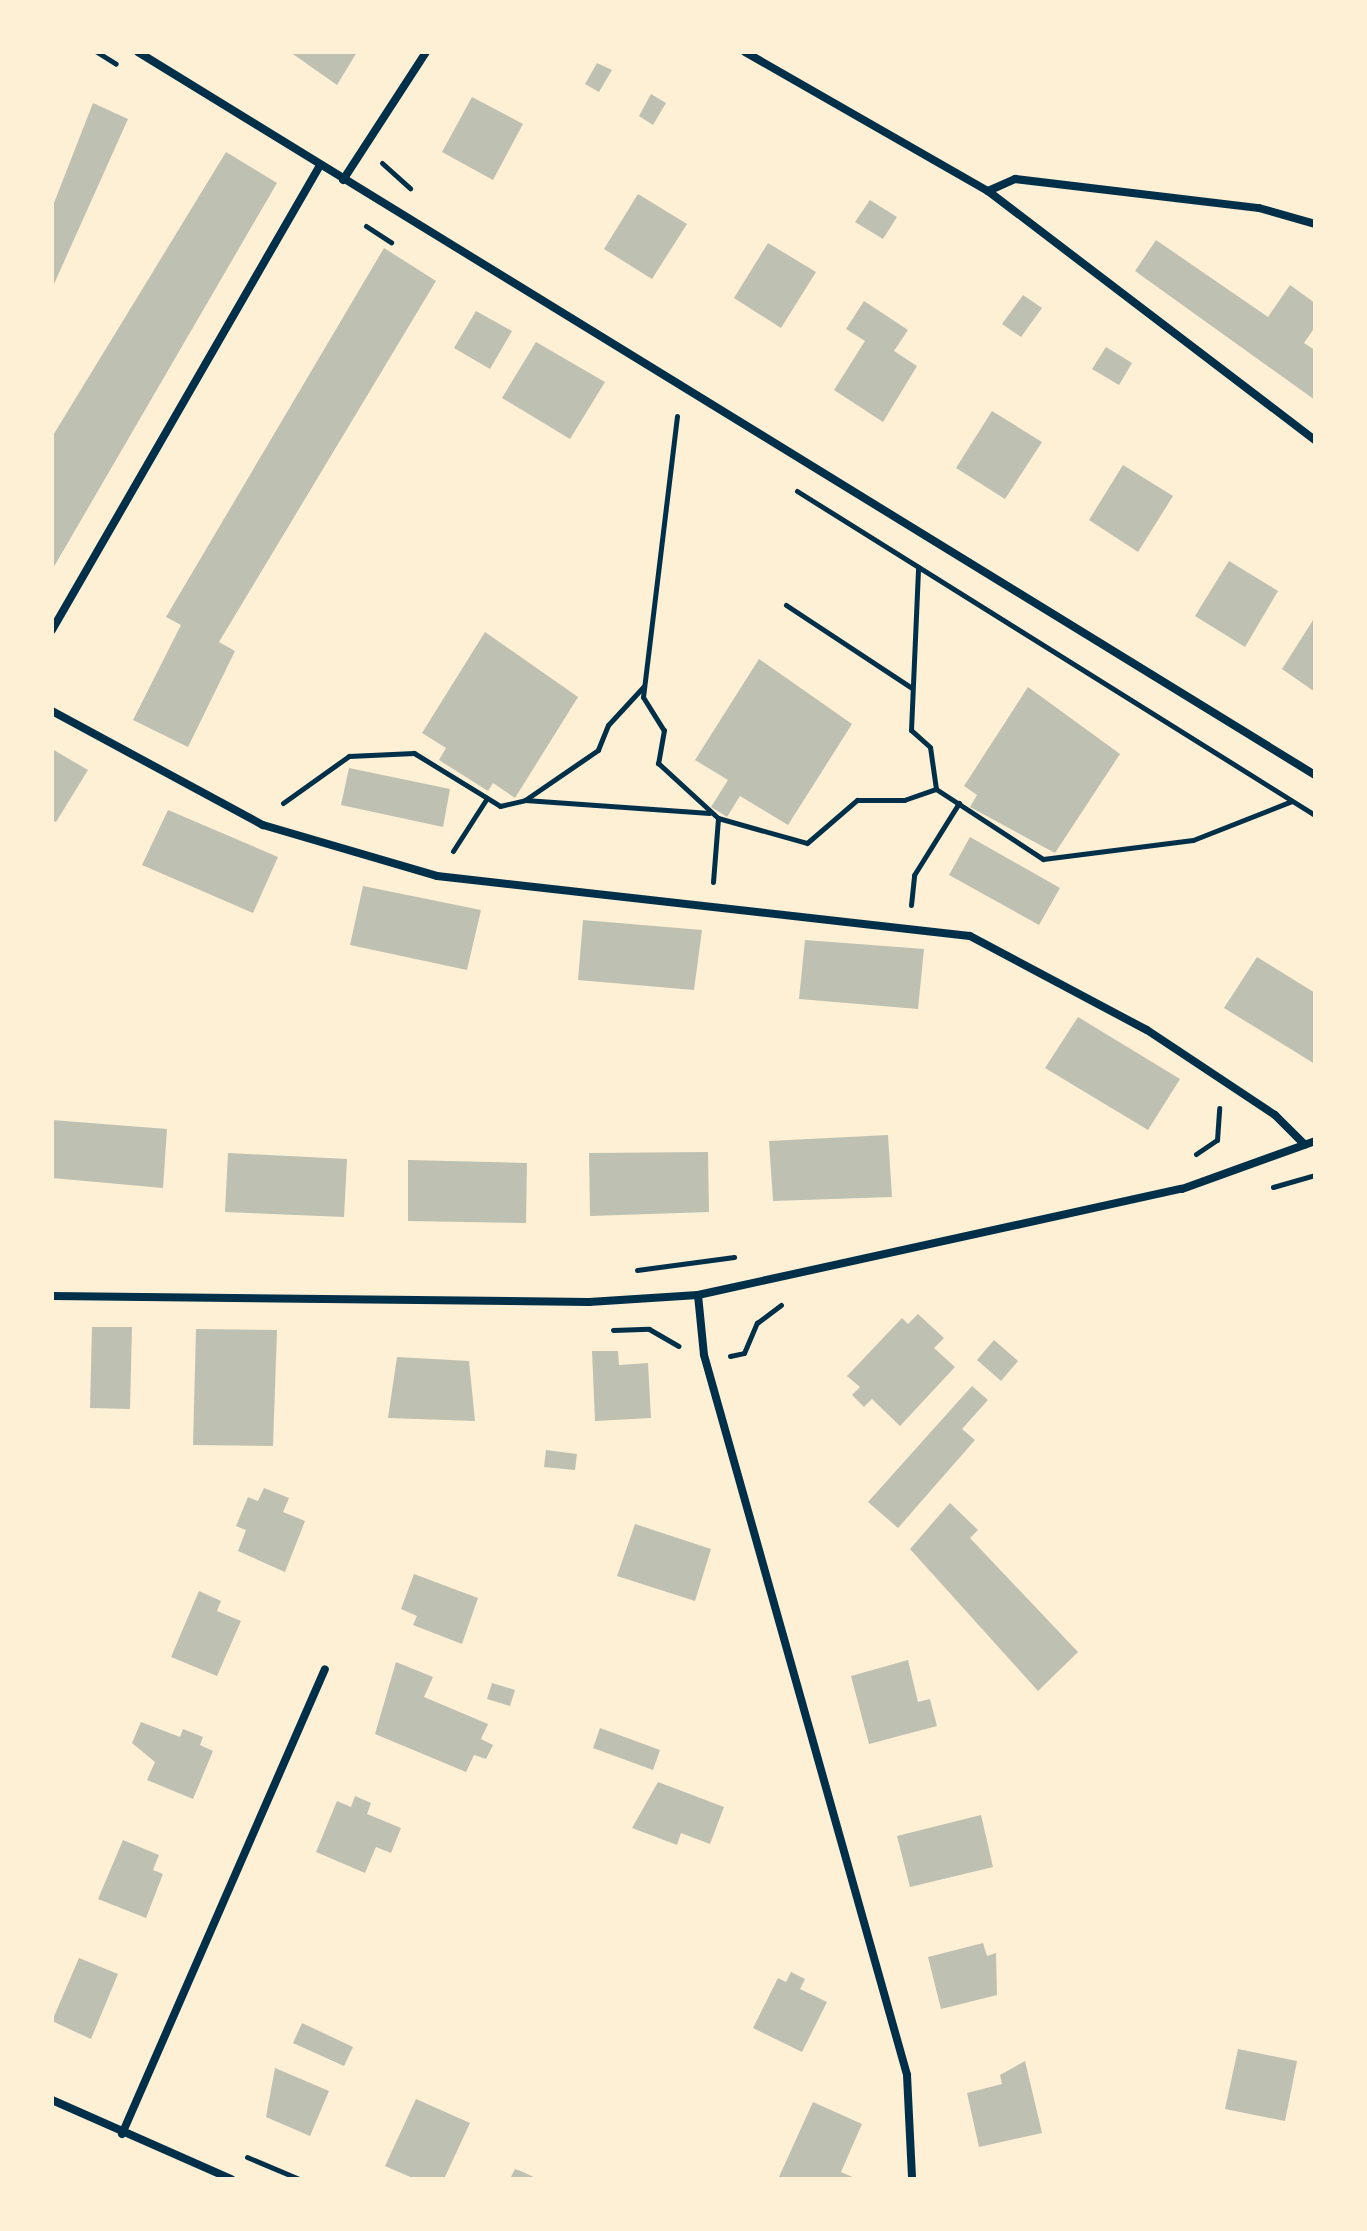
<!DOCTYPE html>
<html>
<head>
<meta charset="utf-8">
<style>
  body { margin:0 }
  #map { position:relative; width:1367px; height:2231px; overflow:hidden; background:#fdf0d5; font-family:Mulish,sans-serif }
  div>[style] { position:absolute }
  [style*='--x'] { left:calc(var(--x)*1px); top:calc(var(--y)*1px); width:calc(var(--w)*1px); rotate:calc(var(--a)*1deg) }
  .building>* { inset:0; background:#bec0b2 }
  .path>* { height:5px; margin:-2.5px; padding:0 2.5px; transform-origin:2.5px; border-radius:2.5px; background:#003049 }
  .minor>* { height:8px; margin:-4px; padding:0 4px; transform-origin:4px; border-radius:4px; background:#003049 }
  span { translate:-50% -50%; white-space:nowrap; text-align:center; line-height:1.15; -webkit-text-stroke:8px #fdf0d5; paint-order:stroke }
  .frame { position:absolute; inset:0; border:54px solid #fdf0d5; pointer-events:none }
</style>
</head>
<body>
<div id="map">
  <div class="building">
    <div style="clip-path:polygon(290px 52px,357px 52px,337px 85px)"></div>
    <div style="clip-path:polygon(597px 63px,612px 70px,599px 92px,585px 84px)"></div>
    <div style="clip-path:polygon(651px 94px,666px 103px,653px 125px,639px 116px)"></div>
    <div style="clip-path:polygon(472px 97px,523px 124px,493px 180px,442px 152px)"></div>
    <div style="clip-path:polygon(93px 103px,128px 119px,54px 284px,52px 208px)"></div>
    <div style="clip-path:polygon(226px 152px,277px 183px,52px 570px,52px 437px)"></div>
    <div style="clip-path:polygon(638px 194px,687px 224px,652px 279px,604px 249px)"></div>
    <div style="clip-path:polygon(870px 200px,897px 217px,883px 239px,855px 222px)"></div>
    <div style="clip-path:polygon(1156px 240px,1268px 317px,1290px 285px,1315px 303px,1315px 327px,1304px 343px,1315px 350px,1315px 400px,1135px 271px)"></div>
    <div style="clip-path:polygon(768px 243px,816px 272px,781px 328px,734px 298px)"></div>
    <div style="clip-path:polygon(384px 248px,436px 281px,219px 642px,235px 651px,188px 747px,133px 720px,181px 625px,166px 617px)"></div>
    <div style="clip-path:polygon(1023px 295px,1042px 308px,1021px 337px,1002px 324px)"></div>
    <div style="clip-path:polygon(864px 301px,908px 330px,894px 351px,917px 366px,883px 422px,834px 390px,865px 341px,846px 329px)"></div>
    <div style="clip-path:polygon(476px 311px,512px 331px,490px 369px,454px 348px)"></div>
    <div style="clip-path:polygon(536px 342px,605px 382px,570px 439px,502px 398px)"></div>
    <div style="clip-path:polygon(1106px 347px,1132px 363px,1119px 385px,1092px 369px)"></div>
    <div style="clip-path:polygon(992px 411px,1042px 442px,1005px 499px,956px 468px)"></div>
    <div style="clip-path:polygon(1123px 465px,1173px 496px,1138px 552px,1089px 520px)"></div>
    <div style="clip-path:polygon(1229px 561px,1278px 591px,1245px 647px,1195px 616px)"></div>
    <div style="clip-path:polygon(1315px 617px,1315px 692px,1282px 669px)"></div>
    <div style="clip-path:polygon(485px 632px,578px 697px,515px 798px,493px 783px,488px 791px,439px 760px,446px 748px,422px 733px)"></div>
    <div style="clip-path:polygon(759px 659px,852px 724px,788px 825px,740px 796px,727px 817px,711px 807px,728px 780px,695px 760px)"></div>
    <div style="clip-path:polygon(1028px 687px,1120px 754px,1055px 853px,970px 807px,977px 795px,964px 786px)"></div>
    <div style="clip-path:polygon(52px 749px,88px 770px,56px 822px,52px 820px)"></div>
    <div style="clip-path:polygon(349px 768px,450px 789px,443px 827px,341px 805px)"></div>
    <div style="clip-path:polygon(168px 810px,278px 857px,253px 913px,142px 865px)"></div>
    <div style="clip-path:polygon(970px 837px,1060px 888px,1039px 925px,949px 875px)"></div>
    <div style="clip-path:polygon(363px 886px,481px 910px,467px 970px,350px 945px)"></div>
    <div style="clip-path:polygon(583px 920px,702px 930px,694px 990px,578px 980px)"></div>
    <div style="clip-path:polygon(805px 940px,924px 949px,918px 1009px,799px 999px)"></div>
    <div style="clip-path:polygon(1257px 957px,1315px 993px,1315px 1064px,1224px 1008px)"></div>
    <div style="clip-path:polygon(1078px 1017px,1180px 1079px,1148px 1130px,1045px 1068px)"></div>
    <div style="clip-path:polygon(52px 1120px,167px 1129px,163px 1188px,52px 1178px)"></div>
    <div style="clip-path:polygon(888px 1135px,892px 1197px,773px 1201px,769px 1141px)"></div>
    <div style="clip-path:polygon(708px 1152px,709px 1212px,590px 1216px,589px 1153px)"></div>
    <div style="clip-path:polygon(228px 1153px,347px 1159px,344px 1217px,225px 1212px)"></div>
    <div style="clip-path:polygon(408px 1160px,527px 1163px,526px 1223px,408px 1221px)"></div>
    <div style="clip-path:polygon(918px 1314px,944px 1338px,934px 1348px,955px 1367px,900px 1426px,872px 1399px,864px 1407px,852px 1395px,860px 1387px,847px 1376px,902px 1318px,908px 1324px)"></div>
    <div style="clip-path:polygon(92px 1327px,132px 1327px,130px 1409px,90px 1408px)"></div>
    <div style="clip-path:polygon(196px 1329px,277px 1330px,273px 1446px,193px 1445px)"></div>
    <div style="clip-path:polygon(994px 1340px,1018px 1361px,1001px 1381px,977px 1360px)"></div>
    <div style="clip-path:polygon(592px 1351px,618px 1351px,619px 1365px,648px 1363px,651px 1418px,595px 1421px)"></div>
    <div style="clip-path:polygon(397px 1357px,469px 1361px,475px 1421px,388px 1418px)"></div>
    <div style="clip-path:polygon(972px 1386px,988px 1400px,962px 1429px,975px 1440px,898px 1528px,868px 1502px)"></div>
    <div style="clip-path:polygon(546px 1450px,577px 1454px,575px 1470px,544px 1467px)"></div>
    <div style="clip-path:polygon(264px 1488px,289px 1498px,283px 1512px,305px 1521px,285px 1572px,238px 1551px,246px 1530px,236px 1526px,248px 1497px,258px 1501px)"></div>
    <div style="clip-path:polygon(950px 1503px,978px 1530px,970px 1538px,1078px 1652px,1038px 1691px,910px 1549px)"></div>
    <div style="clip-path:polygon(635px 1524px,711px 1549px,695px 1601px,617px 1576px)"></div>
    <div style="clip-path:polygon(414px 1574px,478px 1598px,462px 1644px,413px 1625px,417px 1616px,401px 1609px)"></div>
    <div style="clip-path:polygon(199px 1591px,221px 1601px,217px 1611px,241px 1621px,217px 1676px,171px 1657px)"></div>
    <div style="clip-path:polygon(908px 1660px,918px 1702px,930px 1699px,937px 1726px,869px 1744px,851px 1676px)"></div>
    <div style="clip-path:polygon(396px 1662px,433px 1677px,424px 1697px,488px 1724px,481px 1739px,493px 1745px,486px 1759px,474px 1755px,466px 1772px,375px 1734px)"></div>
    <div style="clip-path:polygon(492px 1683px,515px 1690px,510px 1706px,487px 1699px)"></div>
    <div style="clip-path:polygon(141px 1722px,180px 1737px,183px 1729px,203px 1737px,200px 1745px,213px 1751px,193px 1799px,147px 1780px,155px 1762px,132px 1743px)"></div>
    <div style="clip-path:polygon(600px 1728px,660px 1750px,653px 1770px,593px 1748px)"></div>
    <div style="clip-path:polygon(658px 1782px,724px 1807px,710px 1844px,681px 1833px,677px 1845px,632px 1828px)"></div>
    <div style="clip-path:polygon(355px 1796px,371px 1803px,367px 1814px,401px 1828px,391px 1853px,376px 1847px,365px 1873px,316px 1852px,337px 1801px,351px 1807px)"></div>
    <div style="clip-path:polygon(981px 1815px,993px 1867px,910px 1887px,897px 1836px)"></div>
    <div style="clip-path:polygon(123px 1840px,159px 1855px,153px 1870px,163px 1874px,146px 1918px,98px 1899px)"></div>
    <div style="clip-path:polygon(983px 1943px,987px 1956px,996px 1953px,997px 1995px,941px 2009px,928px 1957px)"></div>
    <div style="clip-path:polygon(79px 1958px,118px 1974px,91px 2039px,52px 2021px)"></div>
    <div style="clip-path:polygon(791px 1972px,805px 1979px,800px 1989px,827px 2002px,802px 2052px,753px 2028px,778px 1978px,786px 1982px)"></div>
    <div style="clip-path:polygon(302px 2023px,353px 2047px,344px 2066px,293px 2043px)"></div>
    <div style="clip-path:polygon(1238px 2049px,1297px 2061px,1285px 2121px,1225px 2109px)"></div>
    <div style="clip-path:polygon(1025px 2061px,1042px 2133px,979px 2147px,967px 2093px,1002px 2084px,1000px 2075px)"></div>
    <div style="clip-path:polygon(275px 2068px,329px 2091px,310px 2136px,266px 2117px)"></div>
    <div style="clip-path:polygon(416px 2099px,470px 2123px,444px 2179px,415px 2179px,385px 2166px)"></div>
    <div style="clip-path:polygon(813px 2102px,862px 2124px,841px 2172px,857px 2179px,778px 2179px)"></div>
    <div style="clip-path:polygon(515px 2169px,523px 2172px,538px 2179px,510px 2179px)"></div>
  </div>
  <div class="path">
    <div style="--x:97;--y:52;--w:22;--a:32"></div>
    <div style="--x:382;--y:163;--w:38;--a:42"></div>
    <div style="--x:366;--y:226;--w:30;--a:33"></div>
    <div style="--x:677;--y:416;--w:283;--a:96.9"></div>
    <div style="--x:643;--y:697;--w:39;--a:58"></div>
    <div style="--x:664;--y:730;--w:34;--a:100"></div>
    <div style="--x:658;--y:763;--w:81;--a:42.5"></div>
    <div style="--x:718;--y:818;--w:92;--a:15.7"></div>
    <div style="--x:807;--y:843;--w:66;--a:-40.7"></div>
    <div style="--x:857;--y:800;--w:47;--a:0"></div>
    <div style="--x:904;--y:800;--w:34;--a:-19"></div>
    <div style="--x:936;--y:789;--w:42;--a:-98.1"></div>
    <div style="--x:930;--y:747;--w:25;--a:-138"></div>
    <div style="--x:911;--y:730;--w:163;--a:-87.5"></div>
    <div style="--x:797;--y:491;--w:611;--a:32.03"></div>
    <div style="--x:786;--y:605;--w:151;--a:33.4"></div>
    <div style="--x:644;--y:686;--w:53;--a:132.7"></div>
    <div style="--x:608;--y:725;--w:27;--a:112"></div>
    <div style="--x:598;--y:750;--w:88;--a:145.6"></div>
    <div style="--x:525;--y:800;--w:185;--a:4"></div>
    <div style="--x:936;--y:789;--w:128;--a:33.2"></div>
    <div style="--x:1043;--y:859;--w:151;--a:-7.2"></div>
    <div style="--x:1193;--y:840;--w:106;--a:-21.5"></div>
    <div style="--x:283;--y:803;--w:81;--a:-35.5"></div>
    <div style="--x:349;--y:756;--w:65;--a:-2.6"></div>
    <div style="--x:414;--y:753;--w:101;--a:31.6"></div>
    <div style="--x:500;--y:806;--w:26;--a:-13"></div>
    <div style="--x:453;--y:851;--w:63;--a:-57.3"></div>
    <div style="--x:713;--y:882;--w:64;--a:-85.5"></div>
    <div style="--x:911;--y:905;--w:30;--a:-84"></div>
    <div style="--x:914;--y:875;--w:85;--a:-58"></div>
    <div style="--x:1196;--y:1154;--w:25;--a:-34"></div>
    <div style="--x:1217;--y:1140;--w:32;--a:-86"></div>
    <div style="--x:1273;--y:1187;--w:44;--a:-15.9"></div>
    <div style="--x:637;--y:1270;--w:98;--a:-7.6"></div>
    <div style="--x:613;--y:1330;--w:36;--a:-2"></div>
    <div style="--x:649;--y:1329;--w:34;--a:30"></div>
    <div style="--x:730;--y:1356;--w:14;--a:-12"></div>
    <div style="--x:744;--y:1353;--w:33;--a:-67"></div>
    <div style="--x:757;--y:1323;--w:30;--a:-37"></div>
    <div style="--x:247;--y:2157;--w:56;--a:22.9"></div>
  </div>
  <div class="minor">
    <div style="--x:138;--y:52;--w:1381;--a:31.56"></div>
    <div style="--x:745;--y:52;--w:280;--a:29.8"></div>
    <div style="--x:988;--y:191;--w:411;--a:37.3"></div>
    <div style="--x:343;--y:180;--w:153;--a:-57"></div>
    <div style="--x:988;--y:191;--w:30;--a:-24"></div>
    <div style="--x:1015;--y:179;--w:246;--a:6.8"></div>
    <div style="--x:1259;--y:208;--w:58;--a:15.9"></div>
    <div style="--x:52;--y:630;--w:534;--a:-60.03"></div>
    <div style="--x:52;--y:711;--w:240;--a:28.4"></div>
    <div style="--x:263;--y:825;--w:181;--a:16.3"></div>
    <div style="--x:437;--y:876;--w:536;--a:6.42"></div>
    <div style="--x:970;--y:936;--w:200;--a:28"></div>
    <div style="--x:1147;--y:1030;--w:154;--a:33.6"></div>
    <div style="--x:1275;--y:1115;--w:42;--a:45"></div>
    <div style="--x:698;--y:1295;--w:60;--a:84.3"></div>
    <div style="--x:704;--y:1355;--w:748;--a:74.25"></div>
    <div style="--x:907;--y:2075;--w:104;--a:87.2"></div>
    <div style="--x:52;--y:1296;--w:537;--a:0.64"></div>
    <div style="--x:589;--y:1302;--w:109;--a:-3.7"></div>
    <div style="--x:698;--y:1295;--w:495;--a:-12.4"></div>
    <div style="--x:1182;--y:1189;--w:141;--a:-19.8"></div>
    <div style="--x:52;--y:2100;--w:196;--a:23.8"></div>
    <div style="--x:122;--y:2134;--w:507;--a:-66.42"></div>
  </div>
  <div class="frame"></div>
</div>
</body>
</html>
